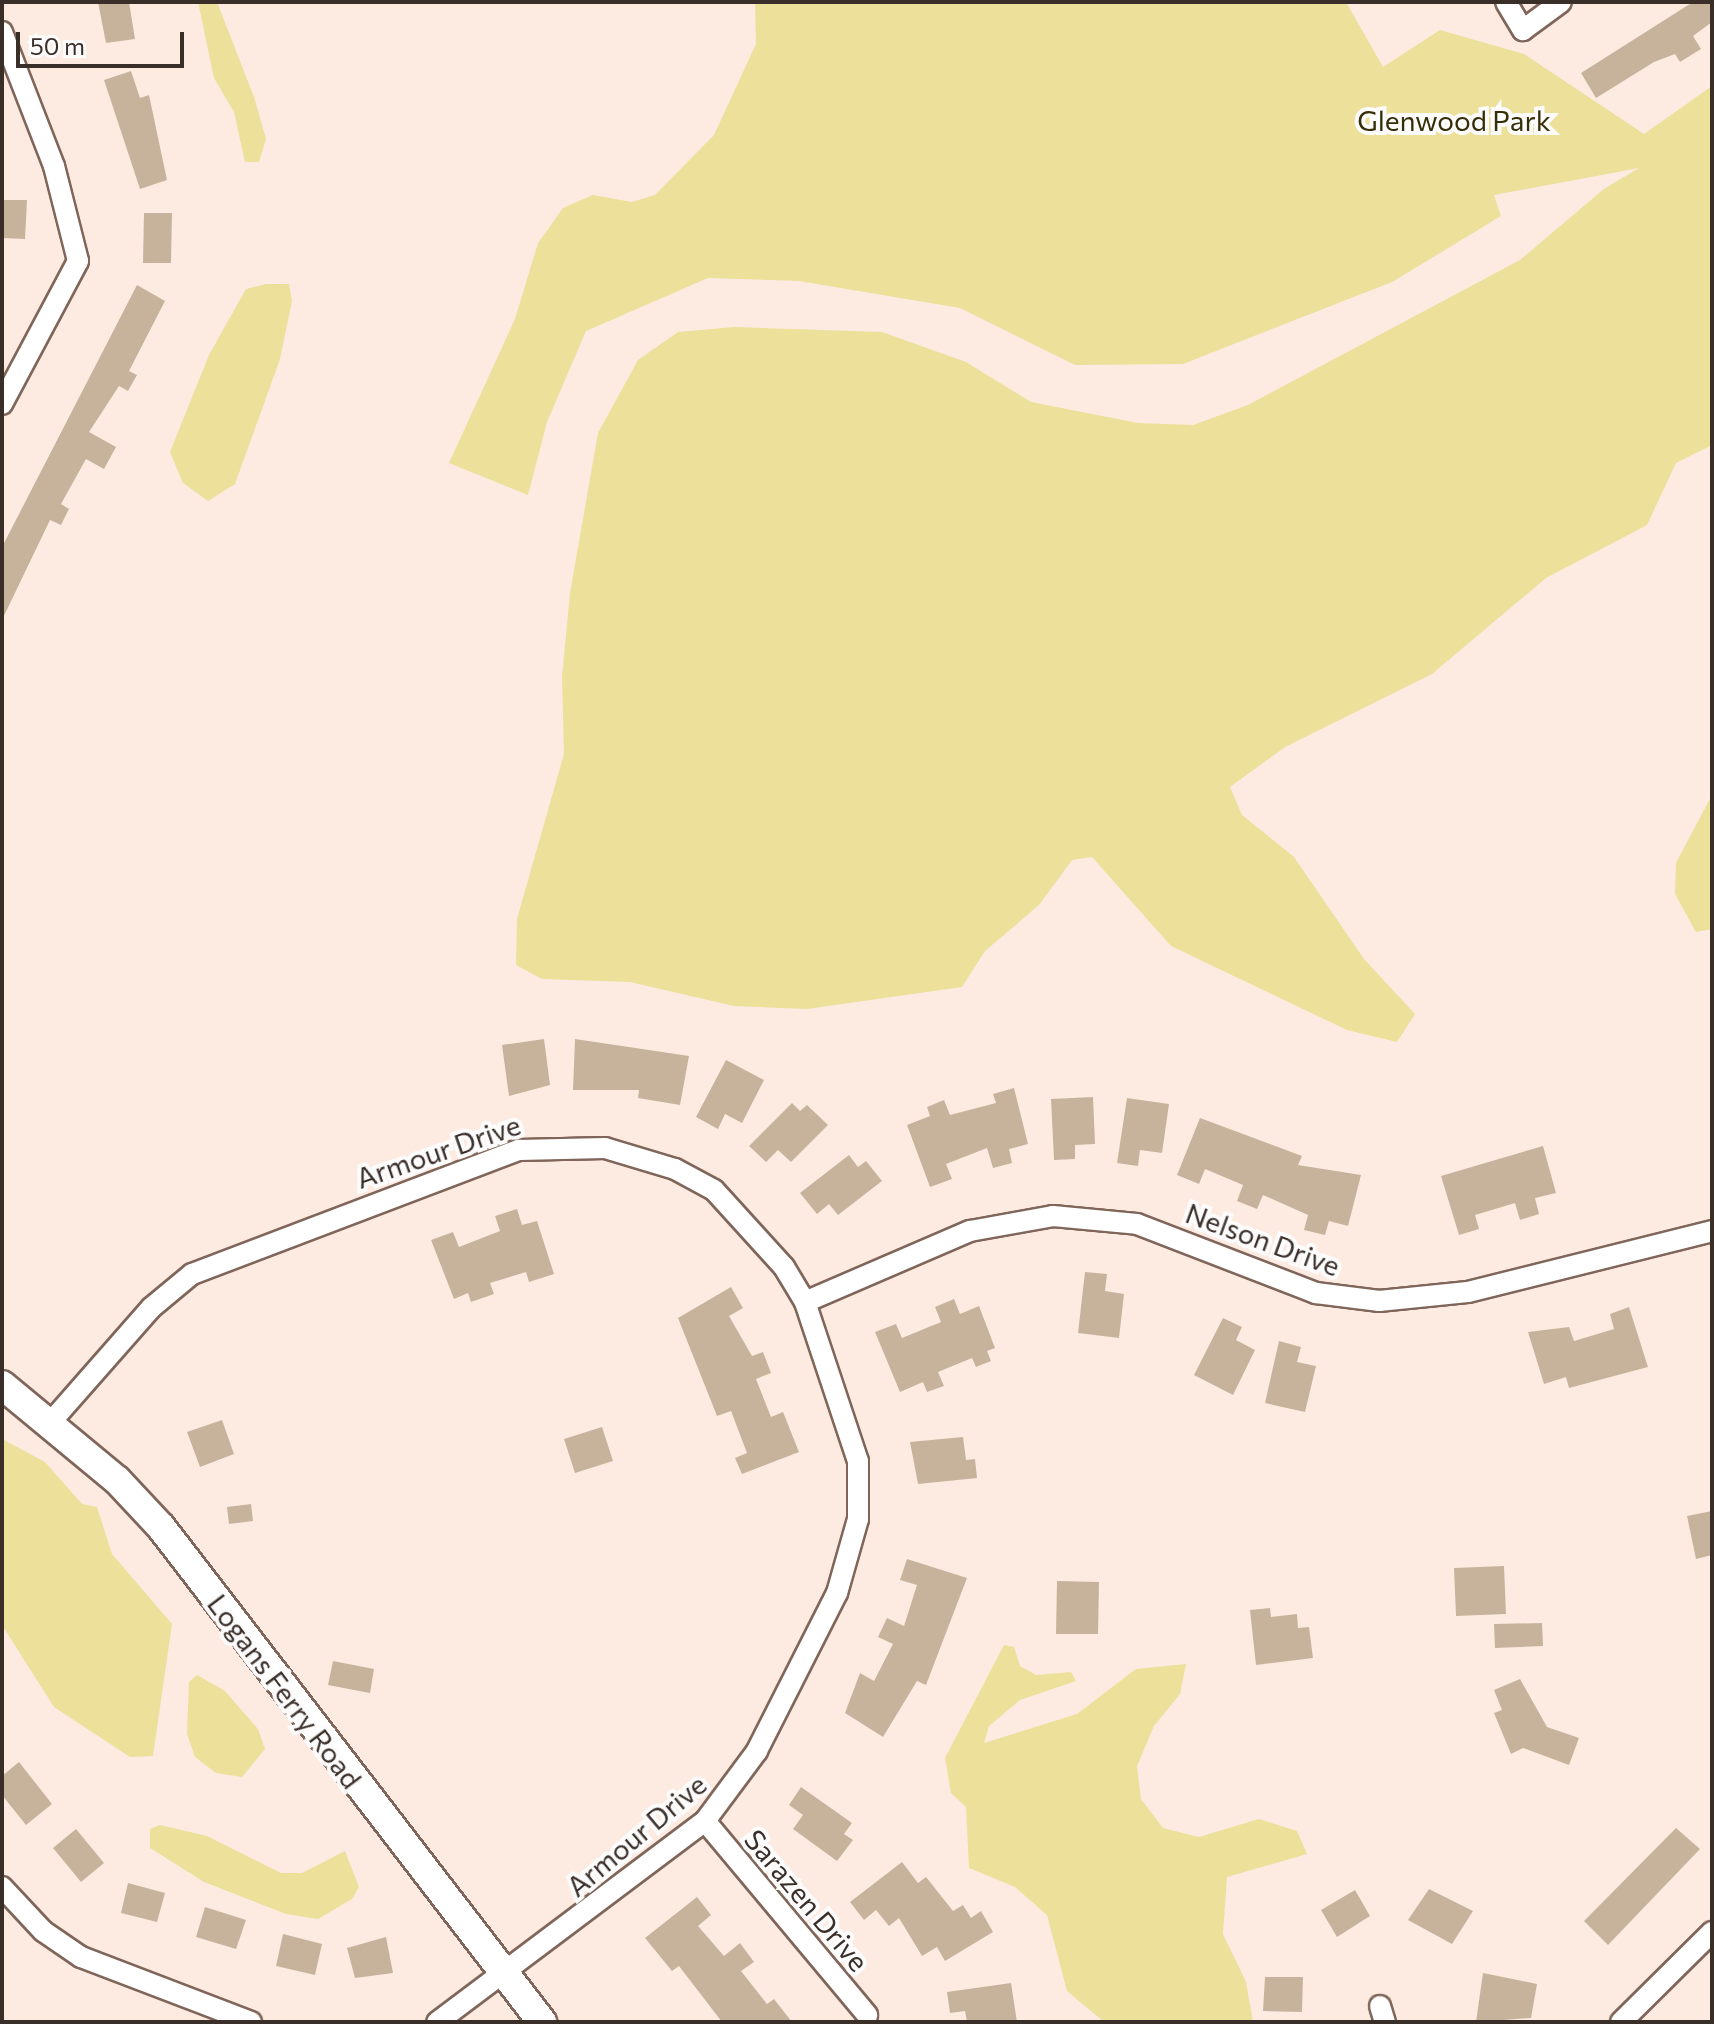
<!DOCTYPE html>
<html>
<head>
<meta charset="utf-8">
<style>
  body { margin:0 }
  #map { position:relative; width:1714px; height:2024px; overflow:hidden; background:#fdebe2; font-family:Commissioner,sans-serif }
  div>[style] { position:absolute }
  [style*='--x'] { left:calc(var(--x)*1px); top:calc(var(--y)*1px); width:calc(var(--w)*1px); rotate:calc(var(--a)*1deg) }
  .green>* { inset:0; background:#ece09a }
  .building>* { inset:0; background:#c7b39c }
  .roads { filter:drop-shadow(2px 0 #80665a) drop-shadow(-2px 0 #80665a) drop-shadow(0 2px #80665a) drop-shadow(0 -2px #80665a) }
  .street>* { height:20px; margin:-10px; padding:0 10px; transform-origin:10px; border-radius:10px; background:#fff }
  .secondary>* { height:28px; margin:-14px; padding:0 14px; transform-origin:14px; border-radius:14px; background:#fff }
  span { translate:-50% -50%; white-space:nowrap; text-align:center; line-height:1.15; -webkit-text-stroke:8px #fcfcfc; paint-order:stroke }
  .park-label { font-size:28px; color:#352e06 }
  .street-label { font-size:28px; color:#3a2e29 }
  .frame { position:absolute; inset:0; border:4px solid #3a2e29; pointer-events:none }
  .scale { position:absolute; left:16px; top:32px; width:168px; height:36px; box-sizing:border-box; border:4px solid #3a2e29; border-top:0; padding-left:10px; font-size:24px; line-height:28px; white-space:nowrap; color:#3a2e29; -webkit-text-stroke:6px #fcfcfc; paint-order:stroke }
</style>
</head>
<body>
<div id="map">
  <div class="green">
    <div style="clip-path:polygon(198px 2px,217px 2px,254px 97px,266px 139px,259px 162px,245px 162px,234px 112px,214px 78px)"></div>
    <div style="clip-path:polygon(755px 2px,1346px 2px,1383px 67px,1440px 30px,1524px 54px,1644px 134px,1712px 86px,1712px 445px,1676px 463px,1647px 525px,1546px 578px,1432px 674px,1285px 747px,1230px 787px,1242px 815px,1294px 857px,1364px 959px,1415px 1014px,1397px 1042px,1347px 1030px,1171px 946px,1092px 857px,1072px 860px,1039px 905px,985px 951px,962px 987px,807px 1009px,734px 1006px,630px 982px,542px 979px,516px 965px,517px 919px,564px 754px,562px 677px,570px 593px,598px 433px,638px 360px,678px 332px,734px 327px,882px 332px,966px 362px,1031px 402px,1138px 423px,1193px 425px,1248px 405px,1520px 260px,1604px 189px,1639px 168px,1494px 195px,1501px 216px,1392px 282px,1183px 364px,1075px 365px,960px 308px,799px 281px,708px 278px,586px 331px,547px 422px,528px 495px,449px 463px,515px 319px,538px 243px,563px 208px,593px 195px,632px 202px,655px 195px,714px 135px,756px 44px)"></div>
    <div style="clip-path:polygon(266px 284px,289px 284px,292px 301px,280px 359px,235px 484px,208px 501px,183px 483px,170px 452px,209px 355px,246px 289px)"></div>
    <div style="clip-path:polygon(1712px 795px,1712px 929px,1696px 932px,1675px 894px,1676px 863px)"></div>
    <div style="clip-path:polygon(2px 1439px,45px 1462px,82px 1504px,97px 1507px,112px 1554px,172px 1624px,153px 1756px,130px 1757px,54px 1707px,2px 1625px)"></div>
    <div style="clip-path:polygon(1004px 1645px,1014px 1647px,1020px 1666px,1036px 1675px,1071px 1672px,1076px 1681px,1020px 1700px,989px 1726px,984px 1743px,1077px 1714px,1136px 1669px,1186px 1664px,1180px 1694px,1154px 1726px,1137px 1766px,1141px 1799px,1163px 1828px,1199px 1837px,1259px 1819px,1297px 1831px,1307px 1854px,1227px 1877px,1223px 1934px,1246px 1982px,1253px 2022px,1104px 2022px,1067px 1991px,1047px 1915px,1015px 1887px,969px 1868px,966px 1807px,951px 1793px,945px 1758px)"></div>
    <div style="clip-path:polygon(197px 1675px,225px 1691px,258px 1729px,265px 1749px,242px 1777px,216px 1773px,195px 1757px,187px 1734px,189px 1682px)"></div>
    <div style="clip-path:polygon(160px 1825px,207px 1836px,281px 1873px,302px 1873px,345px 1851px,359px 1887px,352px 1899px,318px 1919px,286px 1914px,204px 1882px,150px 1848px,150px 1829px)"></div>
  </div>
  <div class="building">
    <div style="clip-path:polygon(98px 2px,129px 2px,135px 39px,106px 43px)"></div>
    <div style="clip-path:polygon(1693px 2px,1712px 2px,1712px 22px,1693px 36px,1701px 49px,1680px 62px,1675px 54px,1654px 62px,1596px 98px,1581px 73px)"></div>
    <div style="clip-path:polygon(131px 71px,140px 98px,149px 95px,167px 180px,140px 189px,104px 80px)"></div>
    <div style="clip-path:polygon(2px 200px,27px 200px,25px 239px,2px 238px)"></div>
    <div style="clip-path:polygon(144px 213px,172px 213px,171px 263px,143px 263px)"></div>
    <div style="clip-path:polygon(137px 285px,165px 301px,129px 371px,137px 375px,128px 391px,119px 386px,89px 432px,116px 447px,104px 469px,86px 459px,61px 504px,69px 509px,61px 525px,50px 520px,2px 620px,2px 547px)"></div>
    <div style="clip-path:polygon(544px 1039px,550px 1085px,509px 1096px,502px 1045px)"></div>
    <div style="clip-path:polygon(575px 1039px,689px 1056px,680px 1105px,638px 1098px,639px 1090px,573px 1090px)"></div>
    <div style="clip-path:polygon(726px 1060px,764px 1080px,742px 1123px,725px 1114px,718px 1129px,696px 1117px)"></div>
    <div style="clip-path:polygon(1014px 1088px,1028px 1144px,1009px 1149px,1012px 1163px,993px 1168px,987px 1148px,946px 1164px,952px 1179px,930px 1187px,907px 1125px,930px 1116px,927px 1107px,944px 1100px,950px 1115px,996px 1103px,993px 1094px)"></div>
    <div style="clip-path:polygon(1093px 1097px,1095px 1144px,1075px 1145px,1075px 1159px,1054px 1160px,1051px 1099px)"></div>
    <div style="clip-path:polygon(1127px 1098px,1169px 1104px,1162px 1153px,1140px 1150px,1138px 1166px,1117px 1163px)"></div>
    <div style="clip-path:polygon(792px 1103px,800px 1111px,807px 1105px,828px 1125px,791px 1162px,778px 1150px,766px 1162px,749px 1146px)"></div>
    <div style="clip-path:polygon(1200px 1118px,1302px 1156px,1298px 1165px,1361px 1175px,1348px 1226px,1329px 1221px,1325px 1235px,1304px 1230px,1308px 1215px,1263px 1195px,1257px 1209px,1237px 1201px,1243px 1185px,1205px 1169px,1199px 1184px,1177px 1175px)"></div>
    <div style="clip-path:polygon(1543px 1146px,1556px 1193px,1535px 1198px,1539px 1214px,1520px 1220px,1515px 1203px,1475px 1215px,1479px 1229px,1459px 1235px,1441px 1176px)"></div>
    <div style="clip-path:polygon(849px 1155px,858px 1167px,866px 1161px,882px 1181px,838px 1215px,829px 1204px,817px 1214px,800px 1193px)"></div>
    <div style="clip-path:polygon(517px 1209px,522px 1225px,537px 1221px,554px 1274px,529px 1282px,526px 1272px,490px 1283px,494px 1294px,471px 1302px,468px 1293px,454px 1299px,431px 1240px,453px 1232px,459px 1247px,500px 1231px,495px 1216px)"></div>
    <div style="clip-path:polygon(1085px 1272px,1107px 1274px,1105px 1291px,1124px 1294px,1119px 1338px,1078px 1333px)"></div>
    <div style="clip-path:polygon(731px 1287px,743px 1308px,729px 1316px,752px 1356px,763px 1352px,771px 1373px,756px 1379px,771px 1417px,783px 1412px,799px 1452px,742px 1474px,735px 1458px,747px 1453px,731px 1411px,717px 1416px,678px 1318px)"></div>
    <div style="clip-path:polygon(954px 1299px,960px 1314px,979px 1306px,995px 1348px,987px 1351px,991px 1361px,976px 1367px,972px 1358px,938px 1372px,944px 1386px,927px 1392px,923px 1382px,900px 1392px,875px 1332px,896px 1324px,902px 1338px,941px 1322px,935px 1307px)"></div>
    <div style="clip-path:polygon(1629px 1307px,1648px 1367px,1569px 1388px,1566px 1377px,1544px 1384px,1528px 1332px,1569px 1327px,1574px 1341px,1614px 1329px,1610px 1314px)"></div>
    <div style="clip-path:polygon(1223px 1318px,1242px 1327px,1236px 1340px,1255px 1350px,1233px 1395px,1194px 1375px)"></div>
    <div style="clip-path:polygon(1279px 1341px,1301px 1347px,1297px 1362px,1316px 1366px,1305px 1412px,1265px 1403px)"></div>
    <div style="clip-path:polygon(222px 1420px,234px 1454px,200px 1467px,187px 1432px)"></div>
    <div style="clip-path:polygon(602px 1427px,613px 1461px,575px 1473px,564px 1439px)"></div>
    <div style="clip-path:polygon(963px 1437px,966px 1460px,975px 1459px,977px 1478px,918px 1484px,910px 1442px)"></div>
    <div style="clip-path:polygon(251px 1504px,253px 1521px,229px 1524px,227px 1507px)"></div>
    <div style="clip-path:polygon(1712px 1511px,1712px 1555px,1696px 1559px,1687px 1516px)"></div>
    <div style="clip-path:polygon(907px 1559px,967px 1578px,926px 1685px,917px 1681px,883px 1737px,845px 1713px,860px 1673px,874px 1681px,893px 1644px,878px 1637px,887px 1618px,904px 1626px,917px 1585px,900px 1580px)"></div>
    <div style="clip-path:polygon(1504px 1566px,1506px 1614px,1456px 1616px,1454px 1568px)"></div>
    <div style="clip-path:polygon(1057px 1581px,1099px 1582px,1098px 1634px,1056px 1634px)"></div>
    <div style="clip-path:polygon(1270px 1608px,1271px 1617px,1297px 1614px,1298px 1628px,1309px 1627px,1313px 1658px,1256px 1665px,1250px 1610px)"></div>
    <div style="clip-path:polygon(1542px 1623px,1543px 1646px,1495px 1648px,1494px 1624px)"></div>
    <div style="clip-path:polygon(333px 1661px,374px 1669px,370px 1693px,328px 1685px)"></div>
    <div style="clip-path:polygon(1520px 1679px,1547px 1727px,1579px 1738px,1569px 1765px,1523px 1748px,1511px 1754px,1494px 1713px,1502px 1710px,1494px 1690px)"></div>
    <div style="clip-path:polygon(19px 1762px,52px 1804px,26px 1825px,2px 1795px,2px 1776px)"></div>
    <div style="clip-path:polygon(801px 1787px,852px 1823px,844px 1834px,853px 1840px,837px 1861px,793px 1829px,803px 1815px,789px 1805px)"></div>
    <div style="clip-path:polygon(1676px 1828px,1700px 1849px,1608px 1945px,1584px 1921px)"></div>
    <div style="clip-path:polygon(76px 1829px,104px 1863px,81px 1882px,53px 1848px)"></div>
    <div style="clip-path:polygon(902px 1862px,918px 1883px,926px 1877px,953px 1911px,963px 1905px,971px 1918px,981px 1911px,993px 1932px,945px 1961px,937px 1947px,922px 1956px,899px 1918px,889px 1926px,876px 1910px,864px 1920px,850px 1902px)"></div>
    <div style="clip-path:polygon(128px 1883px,165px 1893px,157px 1922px,121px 1913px)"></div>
    <div style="clip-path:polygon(1429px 1889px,1473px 1911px,1452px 1944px,1408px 1920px)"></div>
    <div style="clip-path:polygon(1355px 1890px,1370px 1916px,1337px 1937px,1321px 1910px)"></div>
    <div style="clip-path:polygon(697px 1897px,711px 1915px,698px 1926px,724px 1956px,740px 1943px,754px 1962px,741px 1971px,767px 2004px,774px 1999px,792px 2022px,722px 2022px,679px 1966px,672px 1971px,645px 1938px)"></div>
    <div style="clip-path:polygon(205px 1907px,246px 1920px,236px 1949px,196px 1937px)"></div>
    <div style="clip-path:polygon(283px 1934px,322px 1944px,315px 1975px,276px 1966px)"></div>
    <div style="clip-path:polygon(386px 1937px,393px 1973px,355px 1978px,347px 1948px)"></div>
    <div style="clip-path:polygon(1483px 1973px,1537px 1984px,1531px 2018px,1476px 2022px)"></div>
    <div style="clip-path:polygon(1265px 1977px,1303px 1977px,1302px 2012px,1263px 2011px)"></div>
    <div style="clip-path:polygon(1011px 1983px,1017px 2022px,967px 2022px,965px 2011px,950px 2013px,947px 1992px)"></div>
  </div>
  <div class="roads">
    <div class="street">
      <div style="--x:1506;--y:2;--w:33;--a:59"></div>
      <div style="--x:1523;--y:30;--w:47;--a:-36.4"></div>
      <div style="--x:2;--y:32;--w:144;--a:68.8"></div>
      <div style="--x:54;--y:166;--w:98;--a:75.8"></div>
      <div style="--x:78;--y:261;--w:162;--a:118"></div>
      <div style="--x:805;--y:1302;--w:180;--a:-23.3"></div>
      <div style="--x:970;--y:1231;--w:84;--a:-10.2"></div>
      <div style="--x:1053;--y:1216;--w:84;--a:5.4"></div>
      <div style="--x:1137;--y:1224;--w:192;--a:21.1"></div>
      <div style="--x:1316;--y:1293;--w:64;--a:7.2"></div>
      <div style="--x:1379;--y:1301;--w:89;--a:-5.8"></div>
      <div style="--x:1468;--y:1292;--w:252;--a:-14"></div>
      <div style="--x:50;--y:1423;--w:153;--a:-48.7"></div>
      <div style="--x:151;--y:1308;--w:53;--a:-39.7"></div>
      <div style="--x:192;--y:1274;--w:350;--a:-20.8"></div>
      <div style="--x:519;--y:1150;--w:86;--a:-1.3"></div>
      <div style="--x:605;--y:1148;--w:73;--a:16.7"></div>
      <div style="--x:675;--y:1169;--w:44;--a:28.3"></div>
      <div style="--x:714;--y:1190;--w:104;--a:47.7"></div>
      <div style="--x:784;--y:1267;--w:41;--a:59"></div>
      <div style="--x:805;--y:1302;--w:168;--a:71.6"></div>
      <div style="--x:858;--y:1461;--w:58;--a:90"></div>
      <div style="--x:858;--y:1519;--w:77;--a:105.8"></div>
      <div style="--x:837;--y:1593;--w:177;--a:116.9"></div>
      <div style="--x:757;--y:1751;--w:87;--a:126.6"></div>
      <div style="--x:705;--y:1821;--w:335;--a:143.1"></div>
      <div style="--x:705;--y:1821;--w:253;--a:50.1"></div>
      <div style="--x:2;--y:1887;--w:60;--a:47"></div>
      <div style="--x:43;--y:1931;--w:46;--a:34.4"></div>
      <div style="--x:81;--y:1957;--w:182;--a:20.9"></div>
      <div style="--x:1380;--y:2006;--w:17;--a:73"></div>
      <div style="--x:1621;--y:2022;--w:128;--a:-44.7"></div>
    </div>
    <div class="secondary">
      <div style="--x:2;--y:1385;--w:149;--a:39.6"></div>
      <div style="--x:117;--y:1480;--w:64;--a:46.9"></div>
      <div style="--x:161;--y:1527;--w:625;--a:52.41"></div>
    </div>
  </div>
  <div class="park-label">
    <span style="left:1454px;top:120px">Glenwood Park</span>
  </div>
  <div class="street-label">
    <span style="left:438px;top:1151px;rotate:-19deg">Armour Drive</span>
    <span style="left:1263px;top:1239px;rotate:20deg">Nelson Drive</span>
    <span style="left:285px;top:1691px;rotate:53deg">Logans Ferry Road</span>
    <span style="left:636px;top:1835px;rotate:-40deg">Armour Drive</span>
    <span style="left:807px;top:1900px;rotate:50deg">Sarazen Drive</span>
  </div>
  <div class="frame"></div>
  <div class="scale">50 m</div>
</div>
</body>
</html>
